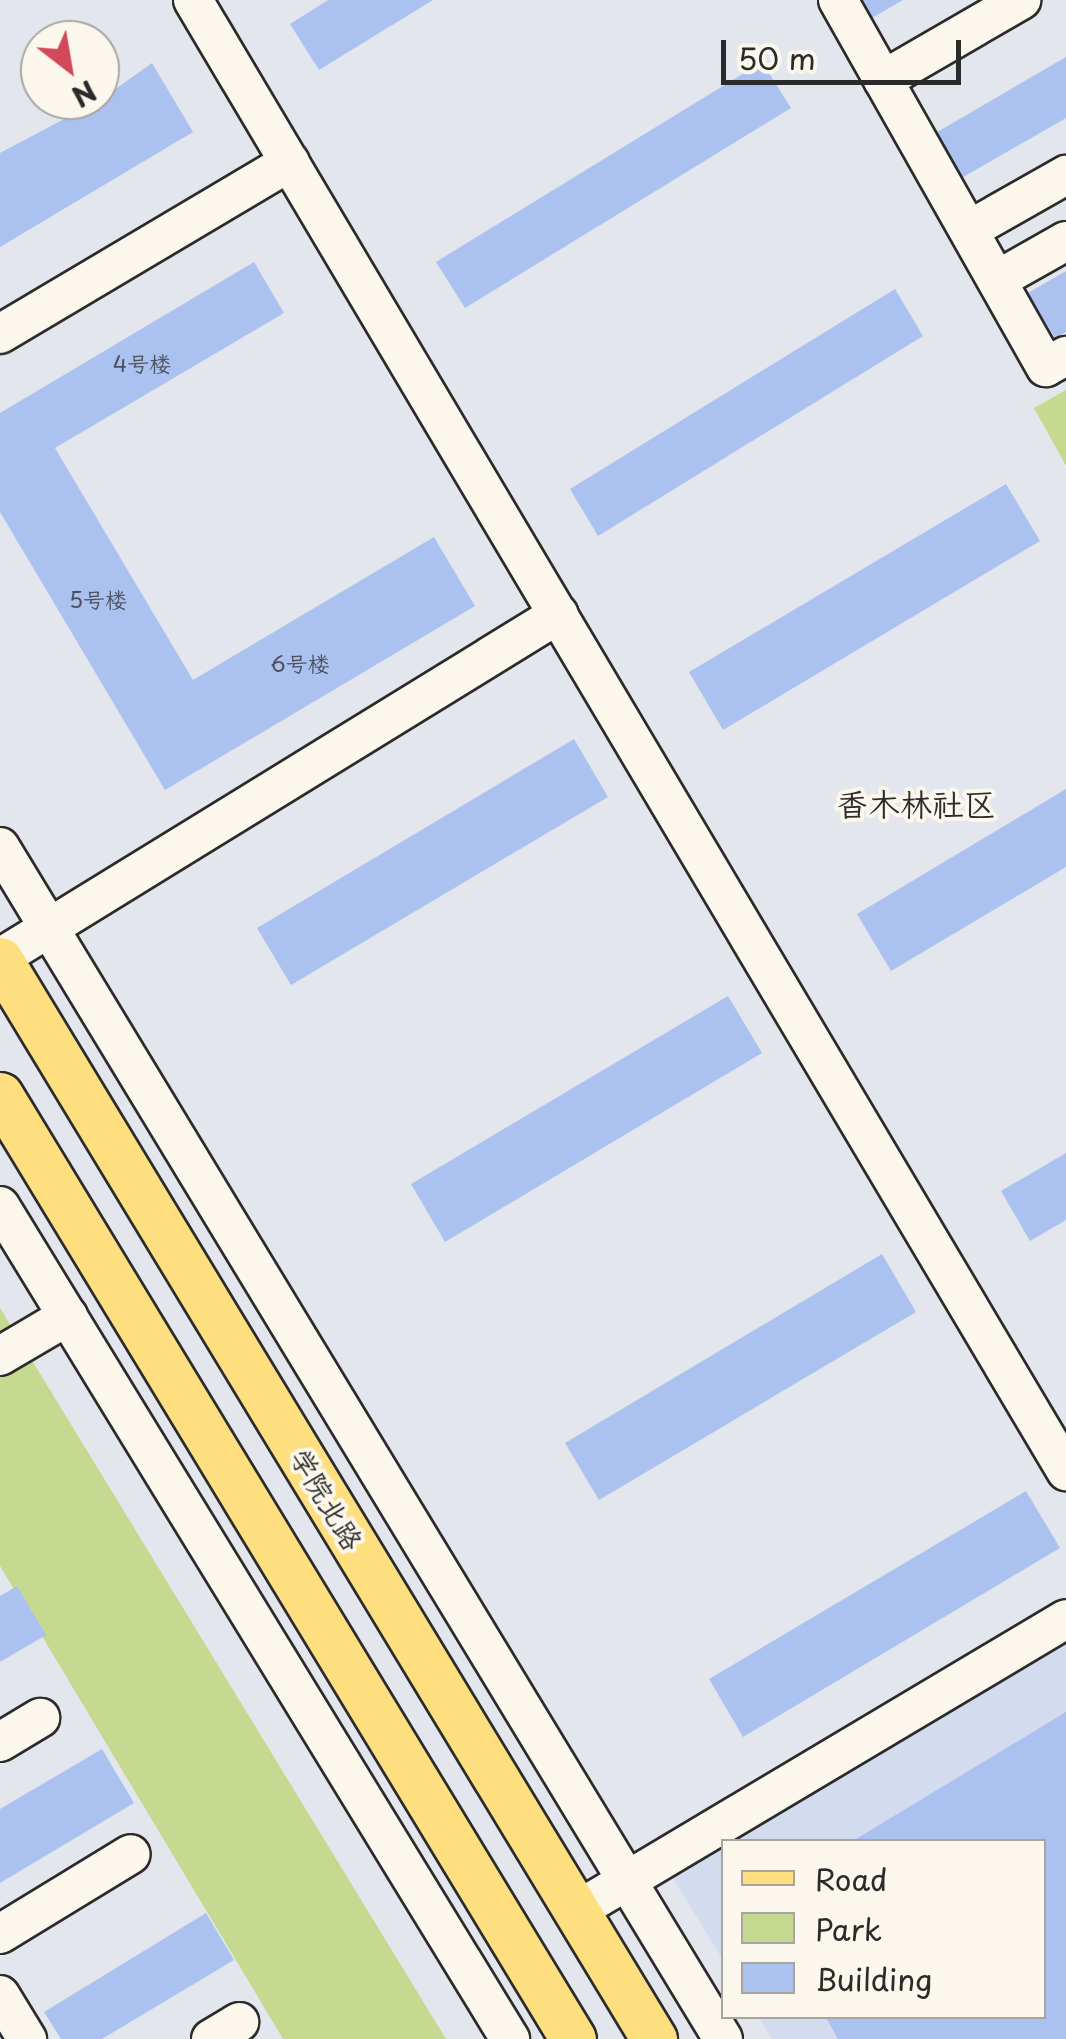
<!DOCTYPE html>
<html>
<head>
<meta charset="utf-8">
<style>
  body { margin:0 }
  #map { position:relative; width:1066px; height:2039px; overflow:hidden; background:#e3e7ed; font-family:"Playpen Sans","LXGW WenKai TC",sans-serif }
  div>[style] { position:absolute }
  [style*='--x'] { left:calc(var(--x)*1px); top:calc(var(--y)*1px); width:calc(var(--w)*1px); rotate:calc(var(--a)*1deg) }
  .built>* { inset:0; background:#d2dcee }
  .green>* { inset:0; background:#c5da90 }
  .building>* { inset:0; background:#abc1ef }
  .roads { filter:drop-shadow(2px 0 #2b2b2b) drop-shadow(-2px 0 #2b2b2b) drop-shadow(0 2px #2b2b2b) drop-shadow(0 -2px #2b2b2b) }
  .minor>* { height:38px; margin:-19px; padding:0 19px; transform-origin:19px; border-radius:19px; background:#fbf7ec }
  .major>* { height:45px; margin:-22.5px; padding:0 22.5px; transform-origin:22.5px; border-radius:22.5px; background:#fedf80 }
  span { translate:-50% -50%; white-space:nowrap; text-align:center; line-height:1.15; -webkit-text-stroke:8px #fbf7ec; paint-order:stroke }
  .number-label { font-size:22px; color:#4b505c }
  .number-label span { -webkit-text-stroke-width:0 }
  .street-label { font-size:28px; color:#2b2b2b }
  .quarter-label { font-size:32px; color:#2b2b2b }
  .legend { position:absolute; left:721px; top:1839px; width:325px; height:180px; box-sizing:border-box; background:#fbf7ec; border:2px solid #a8a59f; margin:0; padding:12px 18px; list-style:none; font-size:30px; color:#2b2b2b }
  .legend li { display:flex; align-items:center; gap:20px; height:50px }
  .legend b { width:50px; border:2px solid #a8a59f }
  .north { position:absolute; left:20px; top:20px; width:100px; height:100px; box-sizing:border-box; background:#fbf7ec; border:2px solid #a8a59f; border-radius:50%; rotate:149deg; font-size:28px; font-weight:700; line-height:40px; text-align:center; color:#2b2b2b }
  .north::after { content:''; display:block; margin:auto; width:35px; height:45px; background:#d1495b; clip-path:polygon(50% 0,100% 100%,50% 72%,0 100%) }
  .scale { position:absolute; left:721px; top:40px; width:240px; height:45px; box-sizing:border-box; border:5px solid #2b2b2b; border-top:0; padding-left:12px; font-size:30px; line-height:35px; white-space:nowrap; color:#2b2b2b; -webkit-text-stroke:8px #fbf7ec; paint-order:stroke }
</style>
</head>
<body>
<div id="map">
  <div class="built">
    <div style="clip-path:polygon(1066px 1629px,1066px 2039px,772px 2039px,758px 2017px,1044px 2016px,1044px 1842px,724px 1842px,723px 1960px,668px 1870px)"></div>
  </div>
  <div class="green">
    <div style="clip-path:polygon(1066px 390px,1066px 466px,1034px 408px)"></div>
    <div style="clip-path:polygon(0 1308px,446px 2039px,283px 2039px,0 1566px)"></div>
  </div>
  <div class="building">
    <div style="clip-path:polygon(328px 0,433px 0,319px 70px,290px 24px)"></div>
    <div style="clip-path:polygon(862px 0,903px 0,872px 18px)"></div>
    <div style="clip-path:polygon(1066px 57px,1066px 118px,958px 180px,932px 135px)"></div>
    <div style="clip-path:polygon(762px 62px,791px 108px,465px 308px,436px 262px)"></div>
    <div style="clip-path:polygon(152px 63px,193px 132px,0 247px,0 153px,100px 100px)"></div>
    <div style="clip-path:polygon(254px 262px,284px 313px,55px 448px,193px 680px,434px 537px,475px 606px,165px 790px,0 512px,0 413px)"></div>
    <div style="clip-path:polygon(1066px 271px,1066px 332px,1055px 338px,1028px 293px)"></div>
    <div style="clip-path:polygon(895px 289px,923px 336px,598px 536px,570px 489px)"></div>
    <div style="clip-path:polygon(1006px 484px,1040px 541px,723px 730px,689px 672px)"></div>
    <div style="clip-path:polygon(574px 739px,608px 797px,291px 985px,257px 928px)"></div>
    <div style="clip-path:polygon(1066px 789px,1066px 867px,891px 971px,857px 914px)"></div>
    <div style="clip-path:polygon(728px 996px,762px 1053px,445px 1242px,411px 1184px)"></div>
    <div style="clip-path:polygon(1066px 1153px,1066px 1220px,1030px 1241px,1001px 1191px)"></div>
    <div style="clip-path:polygon(882px 1254px,916px 1312px,599px 1500px,565px 1443px)"></div>
    <div style="clip-path:polygon(1026px 1491px,1060px 1548px,743px 1737px,709px 1679px)"></div>
    <div style="clip-path:polygon(17px 1586px,46px 1635px,0 1662px,0 1596px)"></div>
    <div style="clip-path:polygon(1066px 1712px,1066px 2039px,838px 2039px,825px 2016px,1044px 2016px,1044px 1842px,851px 1842px)"></div>
    <div style="clip-path:polygon(102px 1749px,134px 1803px,0 1883px,0 1809px)"></div>
    <div style="clip-path:polygon(206px 1913px,234px 1960px,102px 2039px,61px 2039px,44px 2012px)"></div>
  </div>
  <div class="roads">
    <div class="minor">
      <div style="--x:193;--y:0;--w:1711;--a:59.31"></div>
      <div style="--x:838;--y:0;--w:422;--a:60.5"></div>
      <div style="--x:1046;--y:367;--w:23;--a:-29"></div>
      <div style="--x:883;--y:80;--w:160;--a:-30.1"></div>
      <div style="--x:969;--y:230;--w:112;--a:-29.6"></div>
      <div style="--x:997;--y:280;--w:79;--a:-29.5"></div>
      <div style="--x:0;--y:334;--w:337;--a:-30.7"></div>
      <div style="--x:0;--y:847;--w:1394;--a:58.76"></div>
      <div style="--x:0;--y:958;--w:656;--a:-31.61"></div>
      <div style="--x:0;--y:1206;--w:977;--a:58.52"></div>
      <div style="--x:0;--y:1356;--w:79;--a:-30.5"></div>
      <div style="--x:0;--y:1742;--w:47;--a:-31"></div>
      <div style="--x:576;--y:1911;--w:570;--a:-30.79"></div>
      <div style="--x:0;--y:1934;--w:153;--a:-31.4"></div>
      <div style="--x:0;--y:1995;--w:52;--a:58.5"></div>
      <div style="--x:211;--y:2039;--w:33;--a:-31"></div>
    </div>
    <div class="major">
      <div style="--x:0;--y:960;--w:1262;--a:58.78"></div>
      <div style="--x:0;--y:1095;--w:1104;--a:58.74"></div>
    </div>
  </div>
  <div class="number-label">
    <span style="left:142px;top:363px">4号楼</span>
    <span style="left:98px;top:599px">5号楼</span>
    <span style="left:300px;top:663px">6号楼</span>
  </div>
  <div class="street-label">
    <span style="left:327px;top:1499px;rotate:59deg">学院北路</span>
  </div>
  <div class="quarter-label">
    <span style="left:916px;top:803px">香木林社区</span>
  </div>
  <ul class="legend">
  <li><b style="height:12px;background:#fedf80"></b>Road</li>
  <li><b style="height:28px;background:#c5da90"></b>Park</li>
  <li><b style="height:28px;background:#abc1ef"></b>Building</li>
  </ul>
  <div class="north">N</div>
  <div class="scale">50 m</div>
</div>
</body>
</html>
